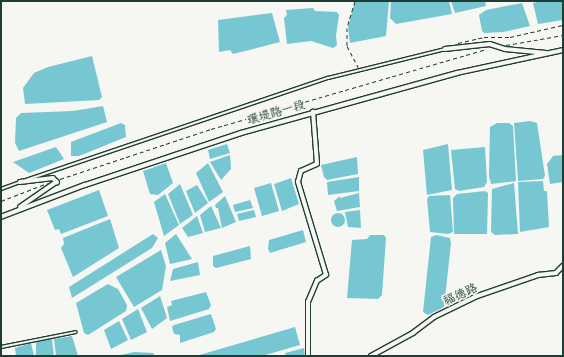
<!DOCTYPE html>
<html>
<head>
<meta charset="utf-8">
<style>
  body { margin:0 }
  #map { position:relative; width:564px; height:357px; overflow:hidden; background:#f6f6f2; font-family:"Playpen Sans","LXGW WenKai TC",sans-serif }
  div>[style] { position:absolute }
  [style*='--x'] { left:calc(var(--x)*1px); top:calc(var(--y)*1px); width:calc(var(--w)*1px); rotate:calc(var(--a)*1deg) }
  .water>* { inset:0; background:#77c7d2 }
  .round { border-radius:50% }
  .path>* { height:1px; margin-top:-0.5px; transform-origin:0; background:repeating-linear-gradient(90deg,#1f3d34 0 4px,transparent 0 7px) }
  .roads { filter:drop-shadow(1px 0 #1f3d34) drop-shadow(-1px 0 #1f3d34) drop-shadow(0 1px #1f3d34) drop-shadow(0 -1px #1f3d34) }
  .lane>* { height:2px; margin:-1px; padding:0 1px; transform-origin:1px; border-radius:1px; background:#f6f6f2 }
  .street>* { height:3.5px; margin:-1.75px; padding:0 1.75px; transform-origin:1.75px; border-radius:1.75px; background:#f6f6f2 }
  span { translate:-50% -50%; white-space:nowrap; text-align:center; line-height:1.15; -webkit-text-stroke:3.5px #f6f6f2; paint-order:stroke }
  .street-label { font-size:12px; color:#1f3d34 }
  .frame { position:absolute; inset:0; border:2px solid #1f3d34; pointer-events:none }
</style>
</head>
<body>
<div id="map">
  <div class="water">
    <div style="clip-path:polygon(355px 1px,389px 1px,386px 36px,350px 43px,348px 27px)"></div>
    <div style="clip-path:polygon(391px 1px,449px 1px,452px 14px,396px 24px,390px 18px)"></div>
    <div style="clip-path:polygon(451px 1px,485px 1px,486px 6px,455px 13px)"></div>
    <div style="clip-path:polygon(541px 1px,563px 1px,563px 20px,538px 24px,533px 3px)"></div>
    <div style="clip-path:polygon(522px 3px,530px 26px,503px 32px,484px 33px,482px 31px,479px 15px,486px 10px)"></div>
    <div style="clip-path:polygon(313px 8px,315px 11px,337px 12px,339px 15px,336px 36px,337px 45px,333px 48px,311px 41px,287px 44px,284px 18px,287px 15px,286px 10px)"></div>
    <div style="clip-path:polygon(272px 13px,280px 42px,233px 54px,230px 50px,219px 52px,218px 20px)"></div>
    <div style="clip-path:polygon(92px 56px,102px 97px,99px 100px,25px 104px,23px 88px,34px 73px,48px 67px)"></div>
    <div style="clip-path:polygon(103px 106px,107px 122px,19px 151px,15px 143px,16px 118px,21px 113px,73px 111px)"></div>
    <div style="clip-path:polygon(530px 121px,537px 123px,545px 176px,543px 179px,518px 181px,514px 123px)"></div>
    <div style="clip-path:polygon(121px 123px,125px 125px,126px 137px,79px 156px,71px 156px,71px 142px)"></div>
    <div style="clip-path:polygon(497px 123px,509px 123px,513px 126px,516px 181px,491px 184px,489px 176px,490px 127px)"></div>
    <div style="clip-path:polygon(227px 144px,230px 153px,210px 159px,208px 150px)"></div>
    <div style="clip-path:polygon(448px 144px,452px 190px,427px 195px,423px 150px)"></div>
    <div style="clip-path:polygon(56px 147px,64px 159px,29px 173px,13px 162px)"></div>
    <div style="clip-path:polygon(485px 147px,487px 182px,484px 187px,459px 191px,455px 189px,451px 150px)"></div>
    <div style="clip-path:polygon(230px 155px,231px 169px,221px 180px,210px 162px)"></div>
    <div style="clip-path:polygon(563px 155px,563px 182px,550px 184px,547px 164px,553px 156px)"></div>
    <div style="clip-path:polygon(357px 157px,358px 174px,327px 180px,324px 177px,321px 165px)"></div>
    <div style="clip-path:polygon(166px 163px,173px 183px,158px 195px,150px 194px,143px 171px)"></div>
    <div style="clip-path:polygon(208px 163px,223px 192px,209px 202px,196px 173px)"></div>
    <div style="clip-path:polygon(359px 177px,359px 191px,328px 195px,327px 182px)"></div>
    <div style="clip-path:polygon(291px 178px,299px 204px,282px 211px,274px 184px)"></div>
    <div style="clip-path:polygon(543px 181px,544px 191px,547px 191px,549px 227px,520px 232px,518px 182px)"></div>
    <div style="clip-path:polygon(271px 183px,279px 211px,262px 216px,254px 188px)"></div>
    <div style="clip-path:polygon(514px 183px,518px 234px,495px 235px,491px 232px,492px 189px)"></div>
    <div style="clip-path:polygon(180px 184px,193px 215px,180px 224px,168px 194px)"></div>
    <div style="clip-path:polygon(197px 185px,208px 203px,195px 213px,186px 191px)"></div>
    <div style="clip-path:polygon(99px 190px,108px 216px,61px 234px,59px 229px,55px 230px,47px 210px)"></div>
    <div style="clip-path:polygon(485px 191px,488px 193px,487px 234px,454px 234px,453px 198px,457px 194px)"></div>
    <div style="clip-path:polygon(359px 193px,360px 207px,337px 211px,334px 201px,340px 196px,340px 198px)"></div>
    <div style="clip-path:polygon(165px 194px,179px 225px,164px 236px,154px 202px)"></div>
    <div style="clip-path:polygon(450px 195px,453px 232px,448px 234px,430px 232px,427px 199px,429px 196px)"></div>
    <div style="clip-path:polygon(225px 196px,236px 222px,222px 228px,218px 208px,216px 208px,215px 205px)"></div>
    <div style="clip-path:polygon(250px 200px,253px 208px,235px 212px,233px 205px)"></div>
    <div style="clip-path:polygon(211px 206px,221px 228px,205px 232px,200px 215px)"></div>
    <div style="clip-path:polygon(254px 210px,256px 217px,239px 221px,237px 214px)"></div>
    <div style="clip-path:polygon(360px 210px,361px 228px,348px 227px,345px 212px)"></div>
    <div class="round" style="left:331px;top:213px;width:14px;height:14px"></div>
    <div style="clip-path:polygon(197px 216px,203px 233px,188px 237px,182px 228px)"></div>
    <div style="clip-path:polygon(110px 219px,119px 248px,73px 277px,61px 248px,64px 244px,63px 238px)"></div>
    <div style="clip-path:polygon(303px 230px,306px 242px,270px 253px,268px 249px,269px 240px)"></div>
    <div style="clip-path:polygon(153px 234px,158px 238px,152px 248px,72px 298px,69px 287px)"></div>
    <div style="clip-path:polygon(176px 234px,192px 259px,170px 264px,165px 243px)"></div>
    <div style="clip-path:polygon(370px 235px,384px 235px,386px 238px,382px 295px,378px 299px,347px 298px,352px 240px,367px 239px)"></div>
    <div style="clip-path:polygon(436px 235px,450px 238px,451px 243px,444px 307px,428px 315px,423px 312px,431px 237px)"></div>
    <div style="clip-path:polygon(250px 246px,251px 259px,216px 268px,213px 266px,213px 256px)"></div>
    <div style="clip-path:polygon(161px 250px,166px 266px,162px 290px,134px 307px,116px 277px)"></div>
    <div style="clip-path:polygon(198px 262px,200px 275px,170px 281px,173px 269px)"></div>
    <div style="clip-path:polygon(108px 284px,118px 289px,127px 305px,126px 311px,88px 335px,84px 333px,76px 303px)"></div>
    <div style="clip-path:polygon(206px 292px,211px 305px,209px 309px,170px 321px,167px 307px,172px 305px,171px 301px)"></div>
    <div style="clip-path:polygon(160px 296px,167px 318px,152px 329px,141px 308px)"></div>
    <div style="clip-path:polygon(138px 309px,147px 332px,131px 340px,122px 319px)"></div>
    <div style="clip-path:polygon(211px 314px,216px 329px,214px 332px,180px 343px,180px 335px,174px 334px,172px 327px,174px 325px)"></div>
    <div style="clip-path:polygon(119px 321px,128px 340px,111px 349px,104px 330px)"></div>
    <div style="clip-path:polygon(295px 327px,300px 345px,262px 356px,196px 356px)"></div>
    <div style="clip-path:polygon(72px 336px,78px 356px,56px 356px,54px 339px)"></div>
    <div style="clip-path:polygon(52px 339px,54px 356px,36px 356px,36px 342px)"></div>
    <div style="clip-path:polygon(31px 343px,34px 356px,16px 356px,15px 348px)"></div>
    <div style="clip-path:polygon(304px 348px,305px 356px,286px 356px,285px 353px)"></div>
    <div style="clip-path:polygon(134px 352px,154px 353px,153px 356px,116px 356px)"></div>
  </div>
  <div class="path">
    <div style="--x:355;--y:1;--w:28;--a:107"></div>
    <div style="--x:347;--y:28;--w:18;--a:90"></div>
    <div style="--x:347;--y:46;--w:24;--a:62"></div>
    <div style="--x:458;--y:43;--w:27;--a:-13"></div>
    <div style="--x:484;--y:37;--w:26;--a:0"></div>
    <div style="--x:510;--y:37;--w:54;--a:-12.8"></div>
    <div style="--x:506;--y:45;--w:58;--a:-10"></div>
    <div style="--x:60;--y:179;--w:159;--a:-18.3"></div>
    <div style="--x:211;--y:129;--w:286;--a:-16.2"></div>
    <div style="--x:1;--y:201;--w:50;--a:-21"></div>
  </div>
  <div class="roads">
    <div class="lane">
      <div style="--x:26;--y:180;--w:319;--a:-18.7"></div>
      <div style="--x:328;--y:78;--w:121;--a:-13.9"></div>
      <div style="--x:1;--y:189;--w:20;--a:-20"></div>
      <div style="--x:1;--y:347;--w:76;--a:-11.3"></div>
    </div>
    <div class="street">
      <div style="--x:445;--y:49;--w:45;--a:-6.3"></div>
      <div style="--x:490;--y:44;--w:16;--a:18"></div>
      <div style="--x:505;--y:49;--w:41;--a:5.6"></div>
      <div style="--x:20;--y:182;--w:33;--a:-7"></div>
      <div style="--x:53;--y:178;--w:6;--a:45"></div>
      <div style="--x:57;--y:182;--w:44;--a:145.2"></div>
      <div style="--x:21;--y:207;--w:2;--a:63"></div>
      <div style="--x:1;--y:217;--w:90;--a:-20.9"></div>
      <div style="--x:85;--y:185;--w:164;--a:-18.4"></div>
      <div style="--x:241;--y:133;--w:224;--a:-15.5"></div>
      <div style="--x:457;--y:73;--w:108;--a:-12.2"></div>
      <div style="--x:308;--y:356;--w:54;--a:-90"></div>
      <div style="--x:308;--y:302;--w:23;--a:-67"></div>
      <div style="--x:317;--y:281;--w:11;--a:-34"></div>
      <div style="--x:326;--y:275;--w:97;--a:-106.8"></div>
      <div style="--x:298;--y:182;--w:11;--a:-75"></div>
      <div style="--x:301;--y:171;--w:17;--a:-24"></div>
      <div style="--x:317;--y:164;--w:52;--a:-94.4"></div>
      <div style="--x:371;--y:356;--w:48;--a:-28.7"></div>
      <div style="--x:413;--y:333;--w:26;--a:-37"></div>
      <div style="--x:434;--y:317;--w:46;--a:-26"></div>
      <div style="--x:475;--y:297;--w:67;--a:-19.2"></div>
      <div style="--x:538;--y:275;--w:18;--a:-6"></div>
      <div style="--x:556;--y:273;--w:10;--a:-45"></div>
    </div>
  </div>
  <div class="street-label">
    <span style="left:276px;top:112px;rotate:-16deg">環堤路一段</span>
    <span style="left:460px;top:294px;rotate:-24deg">福德路</span>
  </div>
  <div class="frame"></div>
</div>
</body>
</html>
